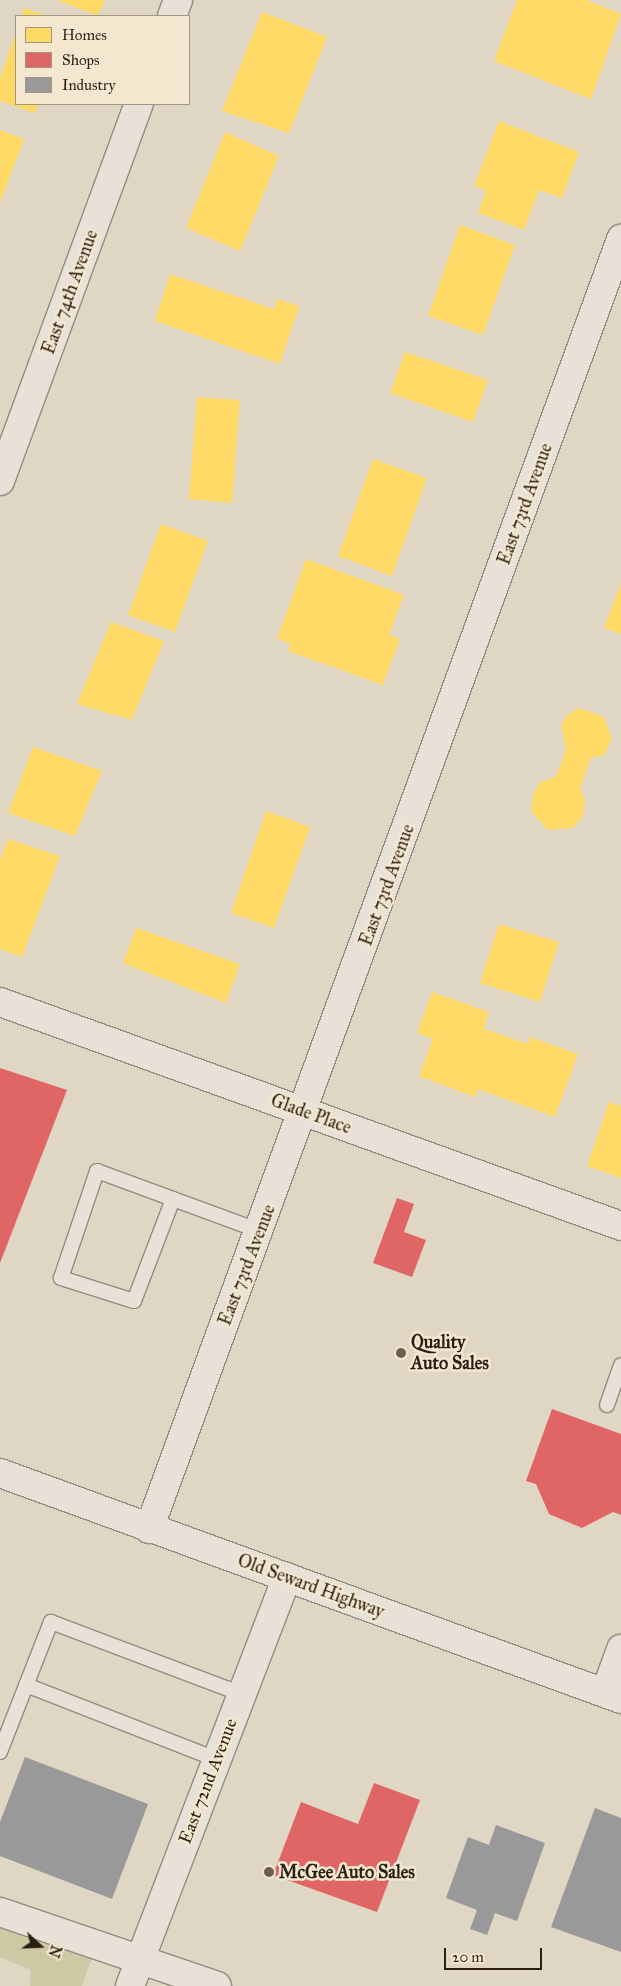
<!DOCTYPE html>
<html>
<head>
<meta charset="utf-8">
<style>
  body { margin:0 }
  #map { position:relative; width:621px; height:1986px; overflow:hidden; background:#e0d6c4; font-family:"IM FELL Great Primer",serif }
  div>[style] { position:absolute }
  [style*='--x'] { left:calc(var(--x)*1px); top:calc(var(--y)*1px); width:calc(var(--w)*1px); rotate:calc(var(--a)*1deg) }
  .green>* { inset:0; background:#cec8a4 }
  .homes>* { inset:0; background:#ffd966 }
  .shops>* { inset:0; background:#e06666 }
  .industry>* { inset:0; background:#999 }
  .roads { filter:drop-shadow(1px 0 #928b7f) drop-shadow(-1px 0 #928b7f) drop-shadow(0 1px #928b7f) drop-shadow(0 -1px #928b7f) }
  .lane>* { height:14px; margin:-7px; padding:0 7px; transform-origin:7px; border-radius:7px; background:#e7e1d8 }
  .street>* { height:28px; margin:-14px; padding:0 14px; transform-origin:14px; border-radius:14px; background:#e7e1d8 }
  .secondary>* { height:28px; margin:-14px; padding:0 14px; transform-origin:14px; border-radius:14px; background:#e7e1d8 }
  .dots>* { width:14px; height:14px; translate:-50% -50%; box-sizing:border-box; border:2px solid #f3e7d0; border-radius:50% }
  span { translate:-50% -50%; white-space:nowrap; text-align:center; line-height:1.15; -webkit-text-stroke:5px #f3e7d0; paint-order:stroke }
  .street-label { font-size:18px; color:#2b1f13 }
  .poi-label { font-size:18px; color:#2b1f13; font-weight:700 }
  .left { translate:0 -50%; text-align:left }
  .legend { position:absolute; left:15px; top:15px; width:175px; height:90px; box-sizing:border-box; background:#f3e7d0; border:1px solid #a39784; margin:0; padding:6px 9px; list-style:none; font-size:15px; color:#2b1f13 }
  .legend li { display:flex; align-items:center; gap:10px; height:25px }
  .legend b { width:25px; border:1px solid #a39784 }
  .north { position:absolute; left:15px; top:1921px; width:50px; height:50px; -webkit-text-stroke:4px #f3e7d0; paint-order:stroke; rotate:110deg; font-size:14px; font-weight:700; line-height:20px; text-align:center; color:#2b1f13 }
  .north::after { content:''; display:block; margin:auto; width:18px; height:22px; background:#2b1f13; clip-path:polygon(50% 0,100% 100%,50% 72%,0 100%) }
  .scale { position:absolute; left:444px; top:1948px; width:98px; height:22px; box-sizing:border-box; border:2px solid #2b1f13; border-top:0; padding-left:6px; font-size:15px; line-height:18px; white-space:nowrap; color:#2b1f13; -webkit-text-stroke:4px #f3e7d0; paint-order:stroke }
</style>
</head>
<body>
<div id="map">
  <div class="green">
    <div style="clip-path:polygon(0 1921px,95px 1949px,82px 1986px,30px 1986px,31px 1970px,0 1957px)"></div>
  </div>
  <div class="homes">
    <div style="clip-path:polygon(57px 0,105px 0,98px 16px)"></div>
    <div style="clip-path:polygon(517px 0,586px 0,621px 14px,591px 99px,494px 61px)"></div>
    <div style="clip-path:polygon(24px 8px,47px 16px,21px 16px)"></div>
    <div style="clip-path:polygon(262px 12px,327px 37px,289px 133px,222px 111px)"></div>
    <div style="clip-path:polygon(16px 32px,16px 104px,38px 104px,35px 113px,0 101px,0 78px)"></div>
    <div style="clip-path:polygon(499px 121px,579px 152px,562px 198px,539px 190px,524px 230px,478px 213px,486px 191px,474px 186px)"></div>
    <div style="clip-path:polygon(0 130px,24px 139px,0 203px)"></div>
    <div style="clip-path:polygon(225px 132px,279px 156px,240px 251px,186px 228px)"></div>
    <div style="clip-path:polygon(460px 225px,515px 245px,483px 335px,428px 316px)"></div>
    <div style="clip-path:polygon(170px 274px,274px 309px,277px 299px,299px 306px,280px 364px,155px 321px)"></div>
    <div style="clip-path:polygon(405px 352px,488px 380px,473px 422px,390px 393px)"></div>
    <div style="clip-path:polygon(197px 397px,240px 400px,232px 503px,189px 499px)"></div>
    <div style="clip-path:polygon(373px 459px,427px 478px,392px 576px,338px 556px)"></div>
    <div style="clip-path:polygon(161px 524px,208px 541px,175px 632px,128px 615px)"></div>
    <div style="clip-path:polygon(306px 559px,404px 595px,389px 635px,400px 639px,383px 685px,288px 651px,291px 644px,277px 639px)"></div>
    <div style="clip-path:polygon(621px 583px,621px 634px,604px 628px)"></div>
    <div style="clip-path:polygon(111px 622px,164px 641px,132px 720px,77px 704px)"></div>
    <div style="clip-path:polygon(579px 708px,604px 717px,612px 739px,604px 755px,591px 758px,580px 788px,585px 801px,583px 816px,573px 828px,548px 830px,531px 811px,533px 795px,540px 782px,556px 777px,566px 750px,561px 725px,568px 714px)"></div>
    <div style="clip-path:polygon(33px 747px,102px 771px,75px 836px,8px 813px)"></div>
    <div style="clip-path:polygon(266px 811px,310px 827px,274px 928px,231px 913px)"></div>
    <div style="clip-path:polygon(8px 839px,60px 856px,22px 957px,0 949px,0 860px)"></div>
    <div style="clip-path:polygon(499px 924px,559px 942px,540px 1002px,480px 983px)"></div>
    <div style="clip-path:polygon(136px 928px,240px 964px,226px 1003px,123px 963px)"></div>
    <div style="clip-path:polygon(432px 992px,489px 1012px,484px 1029px,528px 1044px,530px 1037px,578px 1054px,555px 1117px,478px 1089px,475px 1097px,419px 1076px,433px 1039px,417px 1033px)"></div>
    <div style="clip-path:polygon(609px 1102px,621px 1106px,621px 1178px,587px 1166px)"></div>
  </div>
  <div class="shops">
    <div style="clip-path:polygon(0 1068px,67px 1090px,0 1263px)"></div>
    <div style="clip-path:polygon(397px 1198px,414px 1204px,404px 1232px,426px 1240px,412px 1277px,373px 1263px)"></div>
    <div style="clip-path:polygon(552px 1409px,621px 1434px,621px 1515px,613px 1512px,582px 1528px,549px 1514px,536px 1484px,526px 1481px)"></div>
    <div style="clip-path:polygon(374px 1783px,420px 1800px,377px 1912px,273px 1875px,301px 1802px,358px 1824px)"></div>
  </div>
  <div class="industry">
    <div style="clip-path:polygon(25px 1757px,148px 1804px,112px 1899px,0 1856px,0 1822px)"></div>
    <div style="clip-path:polygon(595px 1808px,621px 1818px,621px 1952px,551px 1927px)"></div>
    <div style="clip-path:polygon(496px 1825px,545px 1843px,517px 1921px,495px 1913px,487px 1935px,470px 1929px,477px 1910px,446px 1898px,468px 1837px,489px 1845px)"></div>
  </div>
  <div class="roads">
    <div class="lane">
      <div style="--x:173;--y:1199;--w:109;--a:110.9"></div>
      <div style="--x:134;--y:1301;--w:77;--a:-162.5"></div>
      <div style="--x:61;--y:1278;--w:113;--a:-71.4"></div>
      <div style="--x:97;--y:1171;--w:174;--a:20.2"></div>
      <div style="--x:607;--y:1405;--w:42;--a:-70.7"></div>
      <div style="--x:26;--y:1685;--w:204;--a:21.3"></div>
      <div style="--x:0;--y:1752;--w:140;--a:-68.6"></div>
      <div style="--x:51;--y:1622;--w:204;--a:20.7"></div>
    </div>
    <div class="street">
      <div style="--x:172;--y:16;--w:17;--a:-69"></div>
      <div style="--x:0;--y:481;--w:402;--a:-69.8"></div>
      <div style="--x:0;--y:1002;--w:660;--a:19.83"></div>
      <div style="--x:149;--y:1529;--w:1374;--a:-69.9"></div>
      <div style="--x:605;--y:1693;--w:47;--a:-70"></div>
      <div style="--x:0;--y:1912;--w:229;--a:18.8"></div>
      <div style="--x:130;--y:1986;--w:438;--a:-69"></div>
    </div>
    <div class="secondary">
      <div style="--x:0;--y:1473;--w:661;--a:20"></div>
    </div>
  </div>
  <div class="dots">
    <div style="left:401px;top:1353px;background:#6a5f51"></div>
    <div style="left:269px;top:1872px;background:#6a5f51"></div>
  </div>
  <div class="street-label">
    <span style="left:70px;top:292px;rotate:-70deg">East 74th Avenue</span>
    <span style="left:525px;top:504px;rotate:-70deg">East 73rd Avenue</span>
    <span style="left:387px;top:885px;rotate:-70deg">East 73rd Avenue</span>
    <span style="left:311px;top:1114px;rotate:20deg">Glade Place</span>
    <span style="left:247px;top:1265px;rotate:-69deg">East 73rd Avenue</span>
    <span style="left:311px;top:1586px;rotate:20deg">Old Seward Highway</span>
    <span style="left:208px;top:1781px;rotate:-69deg">East 72nd Avenue</span>
  </div>
  <div class="poi-label">
    <span class="left" style="left:411px;top:1353px">Quality<br>Auto Sales</span>
    <span class="left" style="left:279px;top:1872px">McGee Auto Sales</span>
  </div>
  <ul class="legend">
  <li><b style="height:14px;background:#ffd966"></b>Homes</li>
  <li><b style="height:14px;background:#e06666"></b>Shops</li>
  <li><b style="height:14px;background:#999"></b>Industry</li>
  </ul>
  <div class="north">N</div>
  <div class="scale">20 m</div>
</div>
</body>
</html>
